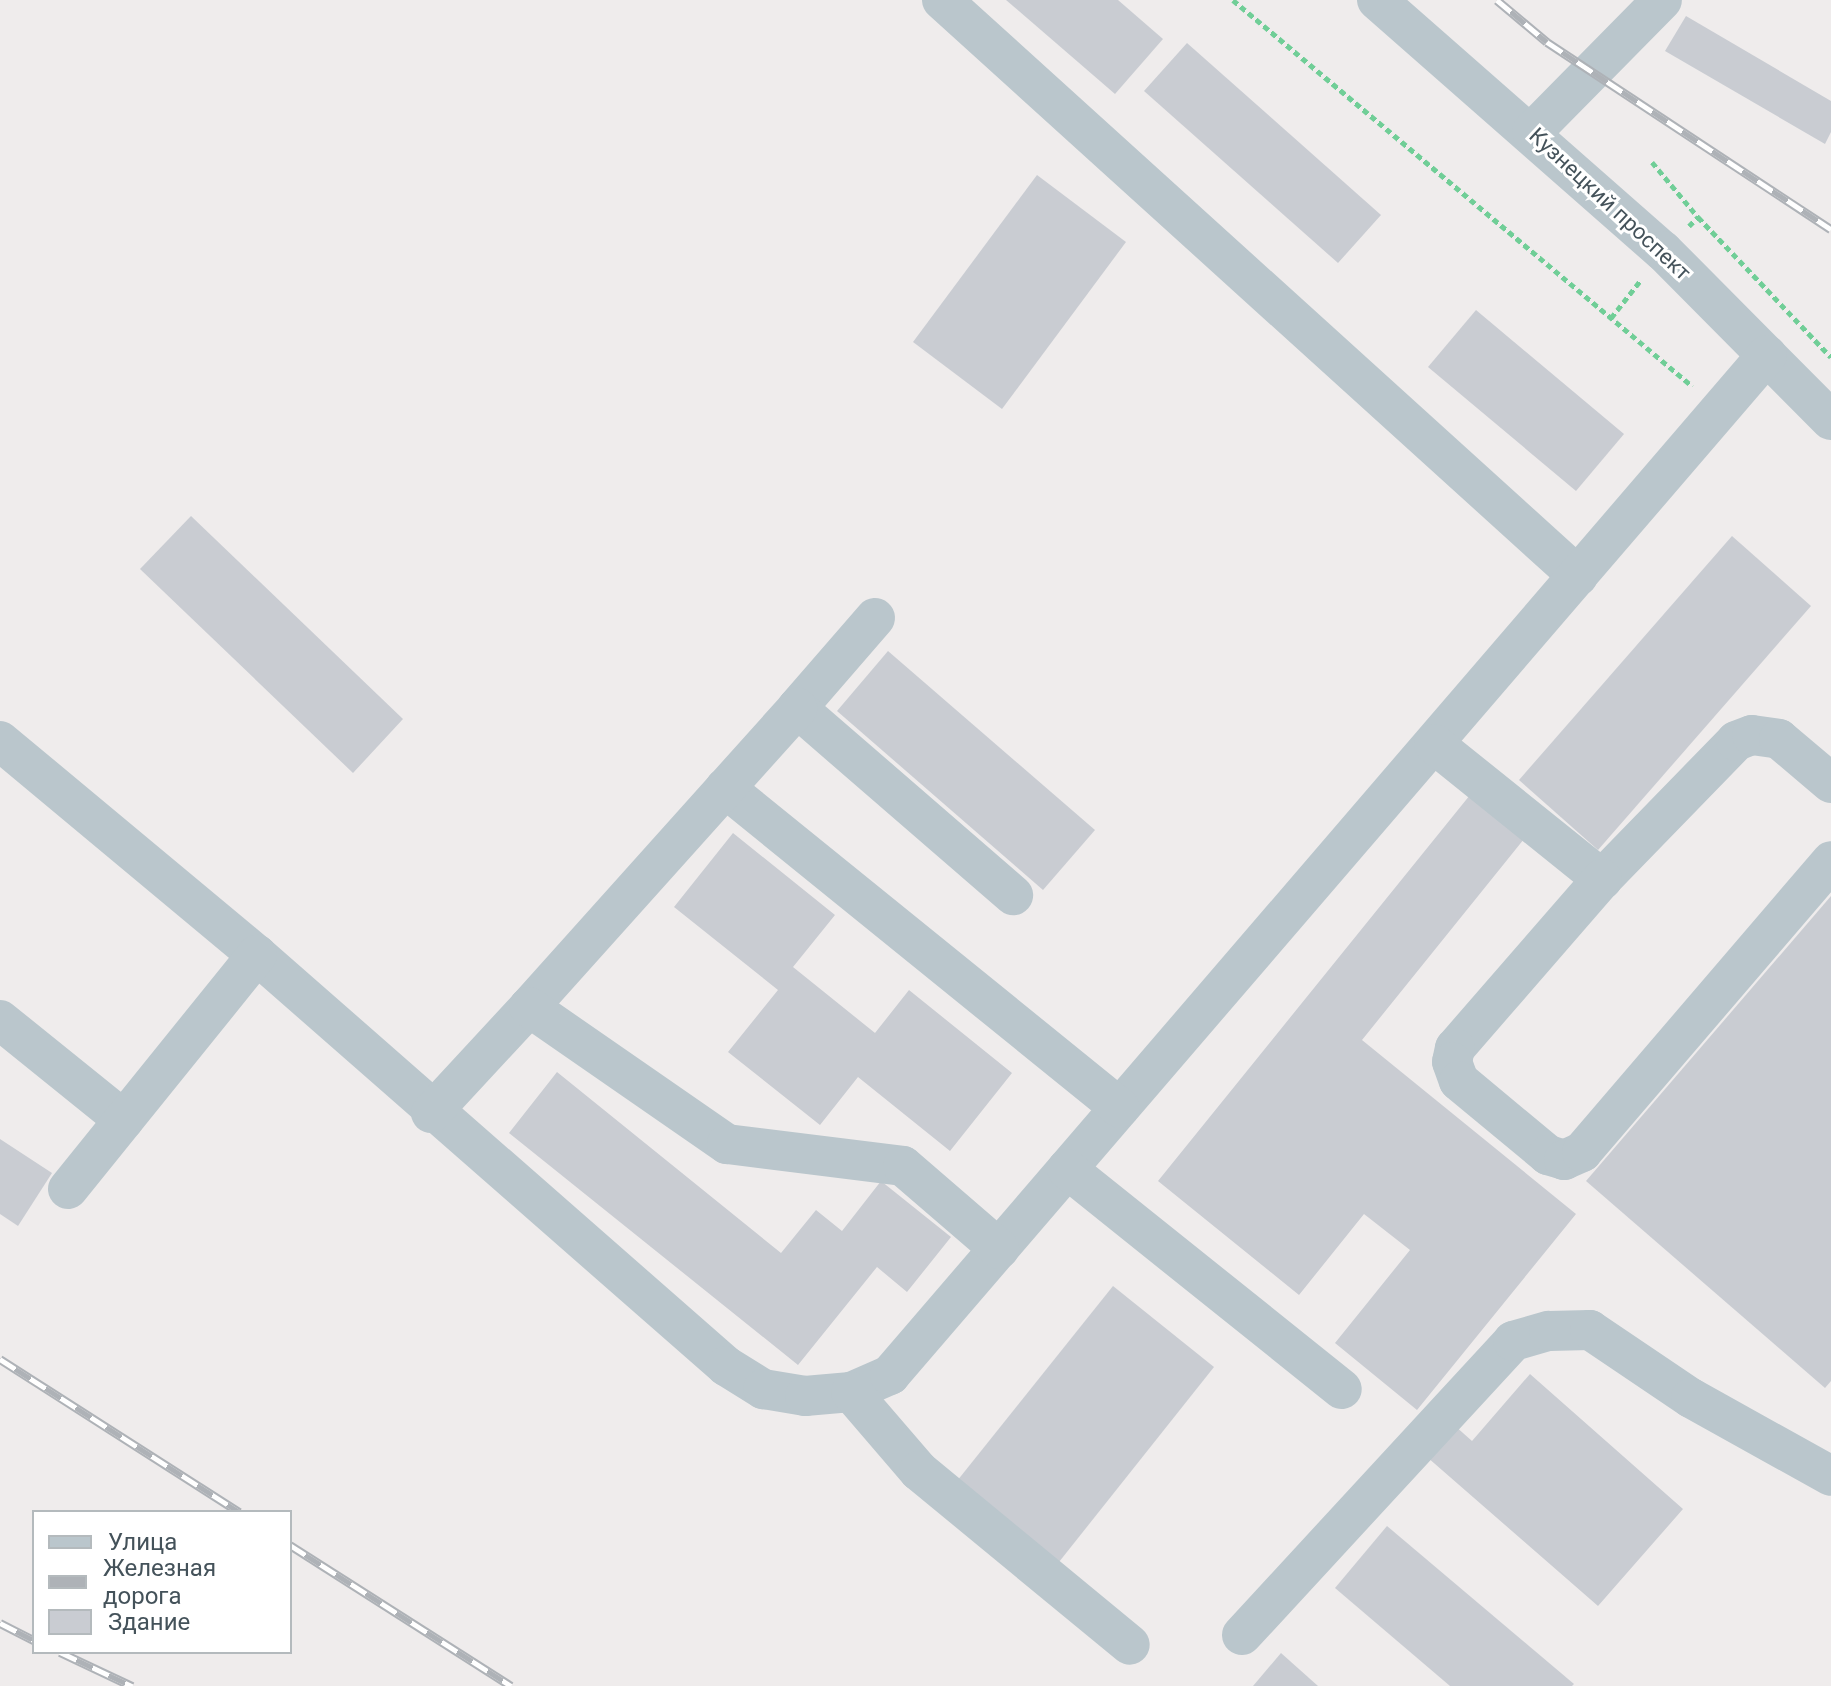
<!DOCTYPE html>
<html>
<head>
<meta charset="utf-8">
<style>
  body { margin:0 }
  #map { position:relative; width:1831px; height:1686px; overflow:hidden; background:#efecec; font-family:Roboto,sans-serif }
  div>[style] { position:absolute }
  [style*='--x'] { left:calc(var(--x)*1px); top:calc(var(--y)*1px); width:calc(var(--w)*1px); rotate:calc(var(--a)*1deg) }
  .building>* { inset:0; background:#c9ccd2 }
  .path>* { height:5px; margin-top:-2.5px; transform-origin:0; background:repeating-linear-gradient(90deg,#70ce97 0 6px,transparent 0 10px) }
  .minor>* { height:40px; margin:-20px; padding:0 20px; transform-origin:20px; border-radius:20px; background:#bac6cc }
  .rail>* { height:9px; margin-top:-4.5px; transform-origin:0; background:repeating-linear-gradient(90deg,#fff 0 18px,#aeb2b7 0 36px); box-sizing:border-box; border-block:2px solid #aeb2b7 }
  span { translate:-50% -50%; white-space:nowrap; text-align:center; line-height:1.15; -webkit-text-stroke:6px #fff; paint-order:stroke }
  .street-label { font-size:22px; color:#44525a }
  .legend { position:absolute; left:32px; top:1510px; width:260px; height:144px; box-sizing:border-box; background:#fff; border:2px solid #b4babd; margin:0; padding:10px 14px; list-style:none; font-size:24px; color:#44525a }
  .legend li { display:flex; align-items:center; gap:16px; height:40px }
  .legend b { width:40px; border:2px solid #b4babd }
</style>
</head>
<body>
<div id="map">
  <div class="building">
    <div style="clip-path:polygon(1006px 0,1118px 0,1163px 39px,1115px 94px)"></div>
    <div style="clip-path:polygon(1686px 16px,1831px 101px,1831px 132px,1825px 144px,1665px 51px)"></div>
    <div style="clip-path:polygon(1187px 43px,1381px 215px,1338px 263px,1144px 91px)"></div>
    <div style="clip-path:polygon(1037px 175px,1126px 242px,1002px 409px,913px 342px)"></div>
    <div style="clip-path:polygon(1476px 310px,1624px 434px,1576px 491px,1428px 367px)"></div>
    <div style="clip-path:polygon(191px 516px,403px 719px,353px 773px,140px 569px)"></div>
    <div style="clip-path:polygon(1732px 536px,1811px 606px,1598px 850px,1519px 780px)"></div>
    <div style="clip-path:polygon(888px 651px,1095px 830px,1043px 890px,837px 711px)"></div>
    <div style="clip-path:polygon(1470px 795px,1524px 839px,1362px 1040px,1576px 1214px,1417px 1410px,1335px 1343px,1410px 1250px,1364px 1214px,1299px 1295px,1158px 1181px)"></div>
    <div style="clip-path:polygon(733px 833px,835px 915px,793px 967px,875px 1033px,909px 990px,1012px 1073px,950px 1151px,858px 1077px,820px 1125px,728px 1052px,778px 990px,674px 907px)"></div>
    <div style="clip-path:polygon(1831px 896px,1831px 1381px,1825px 1388px,1586px 1181px)"></div>
    <div style="clip-path:polygon(557px 1072px,781px 1253px,816px 1210px,842px 1231px,881px 1181px,951px 1237px,907px 1292px,877px 1267px,798px 1365px,509px 1133px)"></div>
    <div style="clip-path:polygon(0 1139px,52px 1173px,18px 1226px,0 1214px)"></div>
    <div style="clip-path:polygon(1113px 1286px,1214px 1367px,1059px 1562px,957px 1481px)"></div>
    <div style="clip-path:polygon(1530px 1374px,1683px 1509px,1598px 1606px,1427px 1457px,1454px 1425px,1472px 1441px)"></div>
    <div style="clip-path:polygon(1387px 1526px,1574px 1684px,1572px 1686px,1450px 1686px,1335px 1588px)"></div>
    <div style="clip-path:polygon(1281px 1653px,1318px 1686px,1253px 1686px)"></div>
  </div>
  <div class="path">
    <div style="--x:1233;--y:0;--w:600;--a:40.06"></div>
    <div style="--x:1652;--y:162;--w:72;--a:50.1"></div>
    <div style="--x:1689;--y:226;--w:13;--a:-45"></div>
    <div style="--x:1698;--y:217;--w:193;--a:46.5"></div>
    <div style="--x:1611;--y:318;--w:47;--a:-51.9"></div>
  </div>
  <div class="minor">
    <div style="--x:942;--y:0;--w:858;--a:42.17"></div>
    <div style="--x:1377;--y:0;--w:381;--a:41.3"></div>
    <div style="--x:1663;--y:251;--w:238;--a:45.2"></div>
    <div style="--x:1532;--y:132;--w:185;--a:-45.4"></div>
    <div style="--x:875;--y:618;--w:119;--a:130.9"></div>
    <div style="--x:797;--y:708;--w:286;--a:40.9"></div>
    <div style="--x:0;--y:741;--w:334;--a:39.8"></div>
    <div style="--x:257;--y:955;--w:624;--a:41.23"></div>
    <div style="--x:726;--y:1366;--w:44;--a:31.9"></div>
    <div style="--x:763;--y:1389;--w:43;--a:9.5"></div>
    <div style="--x:805;--y:1396;--w:46;--a:-5"></div>
    <div style="--x:851;--y:1392;--w:43;--a:-23.6"></div>
    <div style="--x:890;--y:1375;--w:1345;--a:-49.31"></div>
    <div style="--x:1434;--y:744;--w:216;--a:38.8"></div>
    <div style="--x:1602;--y:879;--w:192;--a:-45.8"></div>
    <div style="--x:1736;--y:741;--w:17;--a:-21"></div>
    <div style="--x:1752;--y:735;--w:27;--a:8"></div>
    <div style="--x:1779;--y:739;--w:68;--a:40.2"></div>
    <div style="--x:725;--y:788;--w:508;--a:39.01"></div>
    <div style="--x:1602;--y:879;--w:224;--a:131"></div>
    <div style="--x:1455;--y:1048;--w:14;--a:102"></div>
    <div style="--x:1452;--y:1062;--w:20;--a:70"></div>
    <div style="--x:1459;--y:1081;--w:116;--a:39.7"></div>
    <div style="--x:1548;--y:1155;--w:17;--a:17"></div>
    <div style="--x:1564;--y:1160;--w:20;--a:-24"></div>
    <div style="--x:1582;--y:1152;--w:383;--a:-49.4"></div>
    <div style="--x:529;--y:1007;--w:402;--a:-48.1"></div>
    <div style="--x:0;--y:1020;--w:159;--a:38.9"></div>
    <div style="--x:431;--y:1113;--w:144;--a:-47.2"></div>
    <div style="--x:529;--y:1007;--w:241;--a:34.7"></div>
    <div style="--x:727;--y:1144;--w:177;--a:7.1"></div>
    <div style="--x:903;--y:1166;--w:127;--a:40.8"></div>
    <div style="--x:1067;--y:1169;--w:352;--a:38.7"></div>
    <div style="--x:68;--y:1189;--w:301;--a:-51.1"></div>
    <div style="--x:851;--y:1392;--w:104;--a:49.3"></div>
    <div style="--x:919;--y:1471;--w:273;--a:39.5"></div>
    <div style="--x:1242;--y:1635;--w:400;--a:-47.3"></div>
    <div style="--x:1513;--y:1341;--w:37;--a:-16"></div>
    <div style="--x:1549;--y:1331;--w:41;--a:-1.4"></div>
    <div style="--x:1590;--y:1330;--w:122;--a:34"></div>
    <div style="--x:1691;--y:1398;--w:160;--a:29.1"></div>
  </div>
  <div class="rail">
    <div style="--x:1497;--y:0;--w:65;--a:40"></div>
    <div style="--x:1547;--y:42;--w:340;--a:33.4"></div>
    <div style="--x:0;--y:1359;--w:284;--a:32.6"></div>
    <div style="--x:290;--y:1545;--w:262;--a:32.5"></div>
    <div style="--x:0;--y:1623;--w:38;--a:27"></div>
    <div style="--x:60;--y:1652;--w:80;--a:25.3"></div>
  </div>
  <div class="street-label">
    <span style="left:1610px;top:204px;rotate:43deg">Кузнецкий проспект</span>
  </div>
  <ul class="legend">
  <li><b style="height:10px;background:#bac6cc"></b>Улица</li>
  <li><b style="height:10px;background:#aeb2b7"></b>Железная дорога</li>
  <li><b style="height:22px;background:#c9ccd2"></b>Здание</li>
  </ul>
</div>
</body>
</html>
